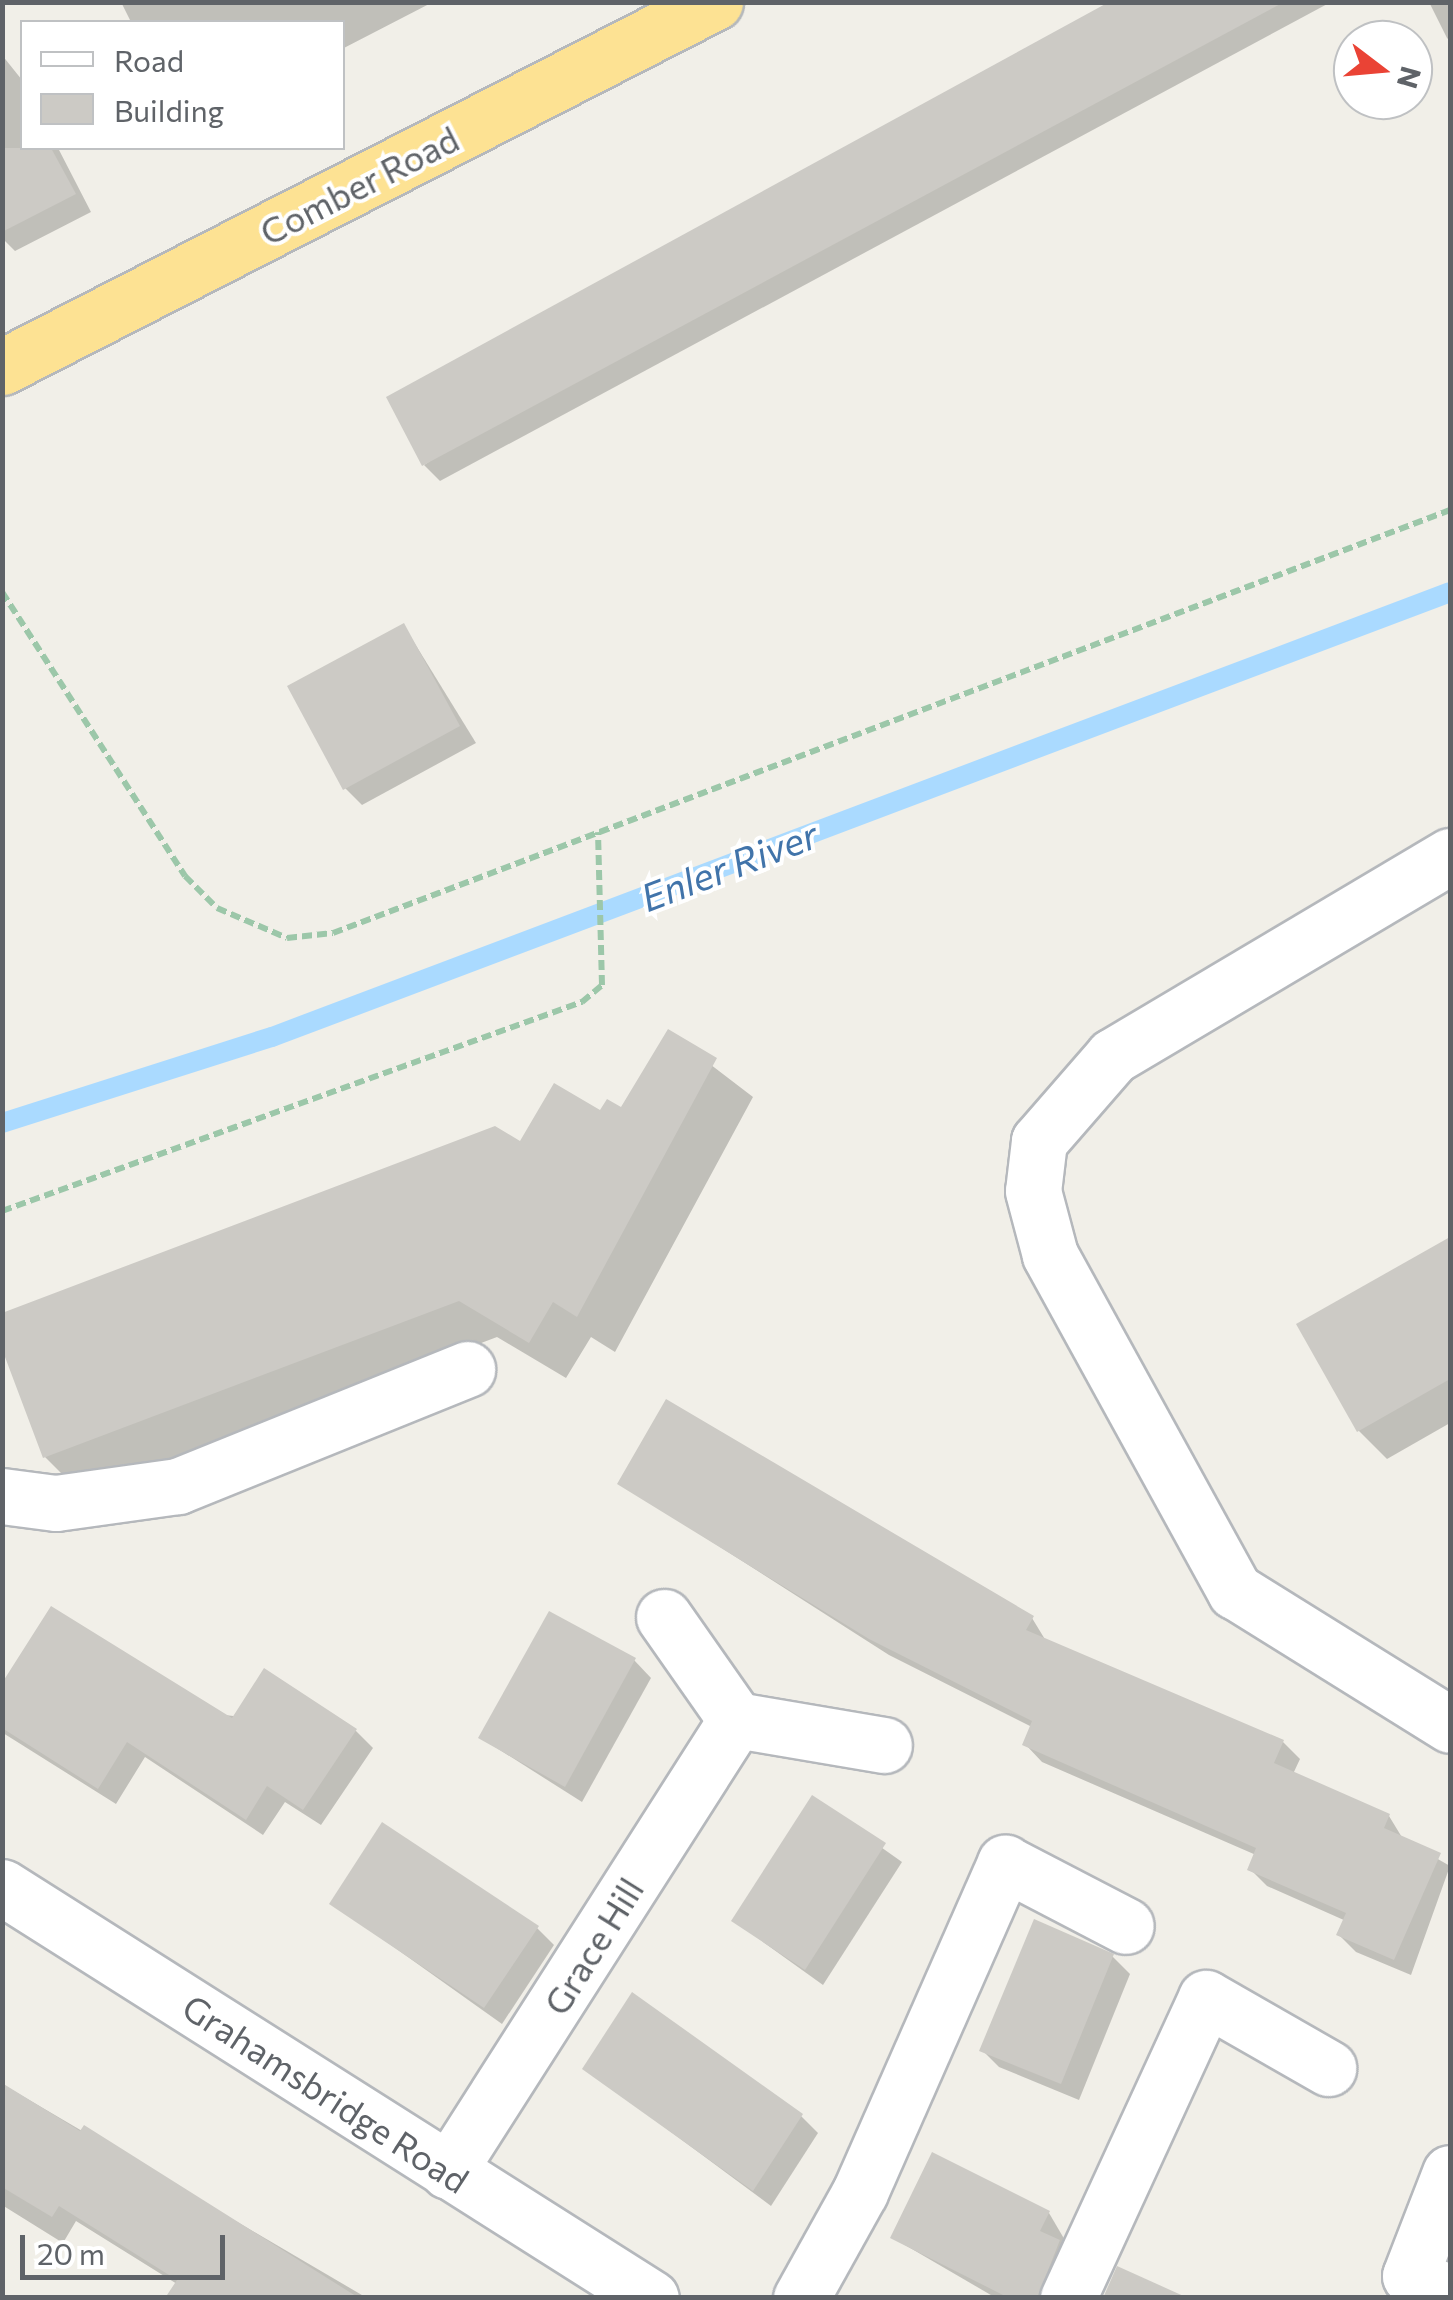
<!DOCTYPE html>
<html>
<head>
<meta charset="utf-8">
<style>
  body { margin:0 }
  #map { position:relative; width:1453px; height:2300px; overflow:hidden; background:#f1efe8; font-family:Commissioner,sans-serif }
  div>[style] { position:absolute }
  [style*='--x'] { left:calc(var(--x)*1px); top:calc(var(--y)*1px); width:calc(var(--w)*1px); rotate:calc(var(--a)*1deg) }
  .shadow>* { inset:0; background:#0003 }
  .stream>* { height:20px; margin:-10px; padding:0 10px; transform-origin:10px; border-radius:10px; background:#aadaff }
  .building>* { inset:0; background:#cccac5 }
  .path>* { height:6px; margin-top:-3px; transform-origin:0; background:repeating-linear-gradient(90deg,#9cc7a9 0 10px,transparent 0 15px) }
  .roads { filter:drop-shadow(2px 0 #b5b8bc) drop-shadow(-2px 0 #b5b8bc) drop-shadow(0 2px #b5b8bc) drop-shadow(0 -2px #b5b8bc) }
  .minor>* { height:55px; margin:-27.5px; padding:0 27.5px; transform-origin:27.5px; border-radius:27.5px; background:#fff }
  .highway>* { height:55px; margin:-27.5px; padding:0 27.5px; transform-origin:27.5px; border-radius:27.5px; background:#fde293 }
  span { translate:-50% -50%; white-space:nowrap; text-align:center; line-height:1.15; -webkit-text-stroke:8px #fff; paint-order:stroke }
  .street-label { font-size:35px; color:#5f6368 }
  .water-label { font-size:38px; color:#4174aa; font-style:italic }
  .frame { position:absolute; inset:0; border:5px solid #5f6368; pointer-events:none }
  .legend { position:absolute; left:20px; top:20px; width:325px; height:130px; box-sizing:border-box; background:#fff; border:2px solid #bfc1c3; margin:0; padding:12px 18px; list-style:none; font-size:30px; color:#5f6368 }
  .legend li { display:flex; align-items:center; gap:20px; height:50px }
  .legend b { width:50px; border:2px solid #bfc1c3 }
  .north { position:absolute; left:1333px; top:20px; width:100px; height:100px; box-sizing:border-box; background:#fff; border:2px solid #bfc1c3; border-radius:50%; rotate:106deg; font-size:28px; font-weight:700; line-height:40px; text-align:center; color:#5f6368 }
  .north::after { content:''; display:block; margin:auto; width:35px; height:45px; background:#ea4335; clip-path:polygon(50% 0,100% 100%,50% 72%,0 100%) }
  .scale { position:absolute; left:20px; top:2235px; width:205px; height:45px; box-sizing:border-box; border:5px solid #5f6368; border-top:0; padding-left:12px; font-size:30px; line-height:35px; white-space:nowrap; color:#5f6368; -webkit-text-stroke:8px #fff; paint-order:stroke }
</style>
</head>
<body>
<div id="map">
  <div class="shadow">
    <div style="clip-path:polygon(121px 2px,433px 2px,342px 49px,342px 22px,131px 22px)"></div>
    <div style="clip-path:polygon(1123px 2px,1331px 2px,440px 481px,424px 465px)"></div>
    <div style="clip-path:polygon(1429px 2px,1450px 2px,1450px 41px,1447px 38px)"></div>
    <div style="clip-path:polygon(2px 55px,22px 80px,22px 148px,58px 148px,91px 212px,15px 251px,2px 238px)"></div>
    <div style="clip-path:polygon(404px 626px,476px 743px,362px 805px,345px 788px)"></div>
    <div style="clip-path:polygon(668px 1032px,753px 1097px,615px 1352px,591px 1337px,566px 1378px,497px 1337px,82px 1494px,45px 1457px,521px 1145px,622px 1111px)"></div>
    <div style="clip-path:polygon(1450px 1240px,1450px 1423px,1387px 1459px,1359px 1431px,1299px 1325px)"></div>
    <div style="clip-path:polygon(620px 1483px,1032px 1618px,1046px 1641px,1283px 1742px,1300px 1759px,1293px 1774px,1389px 1816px,1403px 1839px,1450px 1866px,1411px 1975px,1356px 1952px,1339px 1935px,1346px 1921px,1267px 1886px,1250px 1869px,1256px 1855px,1042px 1762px,1025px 1744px,1032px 1727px,889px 1655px)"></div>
    <div style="clip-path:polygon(634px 1660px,651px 1678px,582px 1802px,481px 1738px)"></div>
    <div style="clip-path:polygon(2px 1688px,356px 1731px,373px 1748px,321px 1825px,285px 1802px,263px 1835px,145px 1757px,116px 1804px,3px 1733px)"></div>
    <div style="clip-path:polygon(813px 1799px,902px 1862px,823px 1985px,734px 1921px)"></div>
    <div style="clip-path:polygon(332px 1903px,537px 1928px,554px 1945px,502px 2024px)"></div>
    <div style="clip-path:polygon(1112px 1956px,1130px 1974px,1079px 2100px,999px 2067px,982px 2050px)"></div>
    <div style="clip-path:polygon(586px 2069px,801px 2116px,818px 2133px,771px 2206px)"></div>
    <div style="clip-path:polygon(2px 2084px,367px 2298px,181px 2298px,177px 2284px,76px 2221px,63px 2243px,2px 2205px)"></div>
    <div style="clip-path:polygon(1049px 2213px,1076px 2259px,1058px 2298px,996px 2298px,893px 2238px)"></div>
  </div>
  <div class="stream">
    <div style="--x:2;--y:1123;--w:283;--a:-17.7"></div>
    <div style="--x:272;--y:1037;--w:1259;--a:-20.69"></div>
  </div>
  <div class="building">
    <div style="clip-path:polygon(1109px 2px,1284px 2px,422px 466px,386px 397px)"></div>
    <div style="clip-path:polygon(2px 148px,51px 148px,76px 194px,2px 232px)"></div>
    <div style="clip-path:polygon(404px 623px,460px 726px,343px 790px,287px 686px)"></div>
    <div style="clip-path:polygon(668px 1029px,717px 1058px,577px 1317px,553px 1302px,529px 1343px,459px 1301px,43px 1458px,2px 1349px,2px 1313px,495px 1126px,520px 1141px,554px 1083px,600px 1110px,607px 1099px,621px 1107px)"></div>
    <div style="clip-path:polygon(1450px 1237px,1450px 1379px,1357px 1432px,1296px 1324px)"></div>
    <div style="clip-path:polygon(666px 1399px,1034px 1616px,1026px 1630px,1284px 1740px,1274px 1763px,1390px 1814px,1384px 1828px,1441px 1853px,1394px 1960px,1336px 1935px,1346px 1913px,1247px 1870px,1256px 1848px,1022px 1745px,1032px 1721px,869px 1639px,617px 1484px)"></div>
    <div style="clip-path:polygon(51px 1606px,232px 1718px,264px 1668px,357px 1729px,303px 1810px,267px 1786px,246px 1820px,127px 1742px,98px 1789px,2px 1728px,2px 1683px)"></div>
    <div style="clip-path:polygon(549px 1611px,636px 1658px,565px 1787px,478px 1738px)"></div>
    <div style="clip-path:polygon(812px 1795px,886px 1843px,805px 1970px,731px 1921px)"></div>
    <div style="clip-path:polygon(382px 1822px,539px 1926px,484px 2008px,329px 1904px)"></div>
    <div style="clip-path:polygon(1034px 1919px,1114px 1954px,1061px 2084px,979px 2051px)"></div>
    <div style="clip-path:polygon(632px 1992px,803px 2114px,753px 2191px,582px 2069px)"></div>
    <div style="clip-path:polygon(2px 2083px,80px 2131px,84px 2125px,359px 2298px,165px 2298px,177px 2280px,59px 2206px,52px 2217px,2px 2187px)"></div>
    <div style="clip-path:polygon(932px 2152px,1050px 2211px,1040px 2231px,1060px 2240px,1037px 2298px,1009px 2298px,890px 2238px)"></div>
    <div style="clip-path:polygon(1117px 2266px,1188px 2298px,1103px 2298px)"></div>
  </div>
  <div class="path">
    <div style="--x:2;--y:592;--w:338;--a:57.2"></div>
    <div style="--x:185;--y:876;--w:45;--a:45"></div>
    <div style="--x:217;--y:908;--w:76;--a:23.2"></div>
    <div style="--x:287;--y:938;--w:46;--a:-6.2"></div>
    <div style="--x:333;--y:933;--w:1194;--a:-20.74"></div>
    <div style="--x:2;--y:1211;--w:617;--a:-19.82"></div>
    <div style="--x:582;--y:1002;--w:26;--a:-40"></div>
    <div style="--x:602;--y:985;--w:153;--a:-91.5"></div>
  </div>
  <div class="roads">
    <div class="minor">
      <div style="--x:1450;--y:856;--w:392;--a:149.3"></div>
      <div style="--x:1113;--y:1056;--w:113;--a:131"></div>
      <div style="--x:1039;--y:1141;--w:50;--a:96.8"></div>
      <div style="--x:1033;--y:1191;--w:66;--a:75.1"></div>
      <div style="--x:1050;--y:1255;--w:384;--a:61.2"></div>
      <div style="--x:1235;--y:1591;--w:253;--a:31.9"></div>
      <div style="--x:2;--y:1496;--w:54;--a:7.4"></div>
      <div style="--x:56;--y:1503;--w:123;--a:-7.9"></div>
      <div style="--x:178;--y:1486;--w:312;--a:-22"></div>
      <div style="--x:664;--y:1617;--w:126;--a:55"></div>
      <div style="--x:736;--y:1720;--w:150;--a:9.6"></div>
      <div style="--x:2;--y:1887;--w:768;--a:32.35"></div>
      <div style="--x:448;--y:2171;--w:535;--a:-57.44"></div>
      <div style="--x:1450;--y:2173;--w:110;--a:111.2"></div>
      <div style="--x:1410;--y:2276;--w:43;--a:23"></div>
      <div style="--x:801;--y:2298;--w:121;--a:-60.9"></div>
      <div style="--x:860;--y:2192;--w:360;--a:-66.2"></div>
      <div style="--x:1005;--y:1863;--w:136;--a:27.5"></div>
      <div style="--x:1068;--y:2298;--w:330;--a:-65.3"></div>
      <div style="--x:1206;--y:1998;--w:141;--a:29.8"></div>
    </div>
    <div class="highway">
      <div style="--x:2;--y:367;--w:801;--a:-27.11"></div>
    </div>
  </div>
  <div class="street-label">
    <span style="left:359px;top:185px;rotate:-27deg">Comber Road</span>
    <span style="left:593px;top:1946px;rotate:-58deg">Grace Hill</span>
    <span style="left:326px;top:2093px;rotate:33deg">Grahamsbridge Road</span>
  </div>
  <div class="water-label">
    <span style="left:729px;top:865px;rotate:-21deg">Enler River</span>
  </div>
  <div class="frame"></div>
  <ul class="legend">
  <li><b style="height:12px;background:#fff"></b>Road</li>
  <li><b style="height:28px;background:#cccac5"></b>Building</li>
  </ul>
  <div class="north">N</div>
  <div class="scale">20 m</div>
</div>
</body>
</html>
